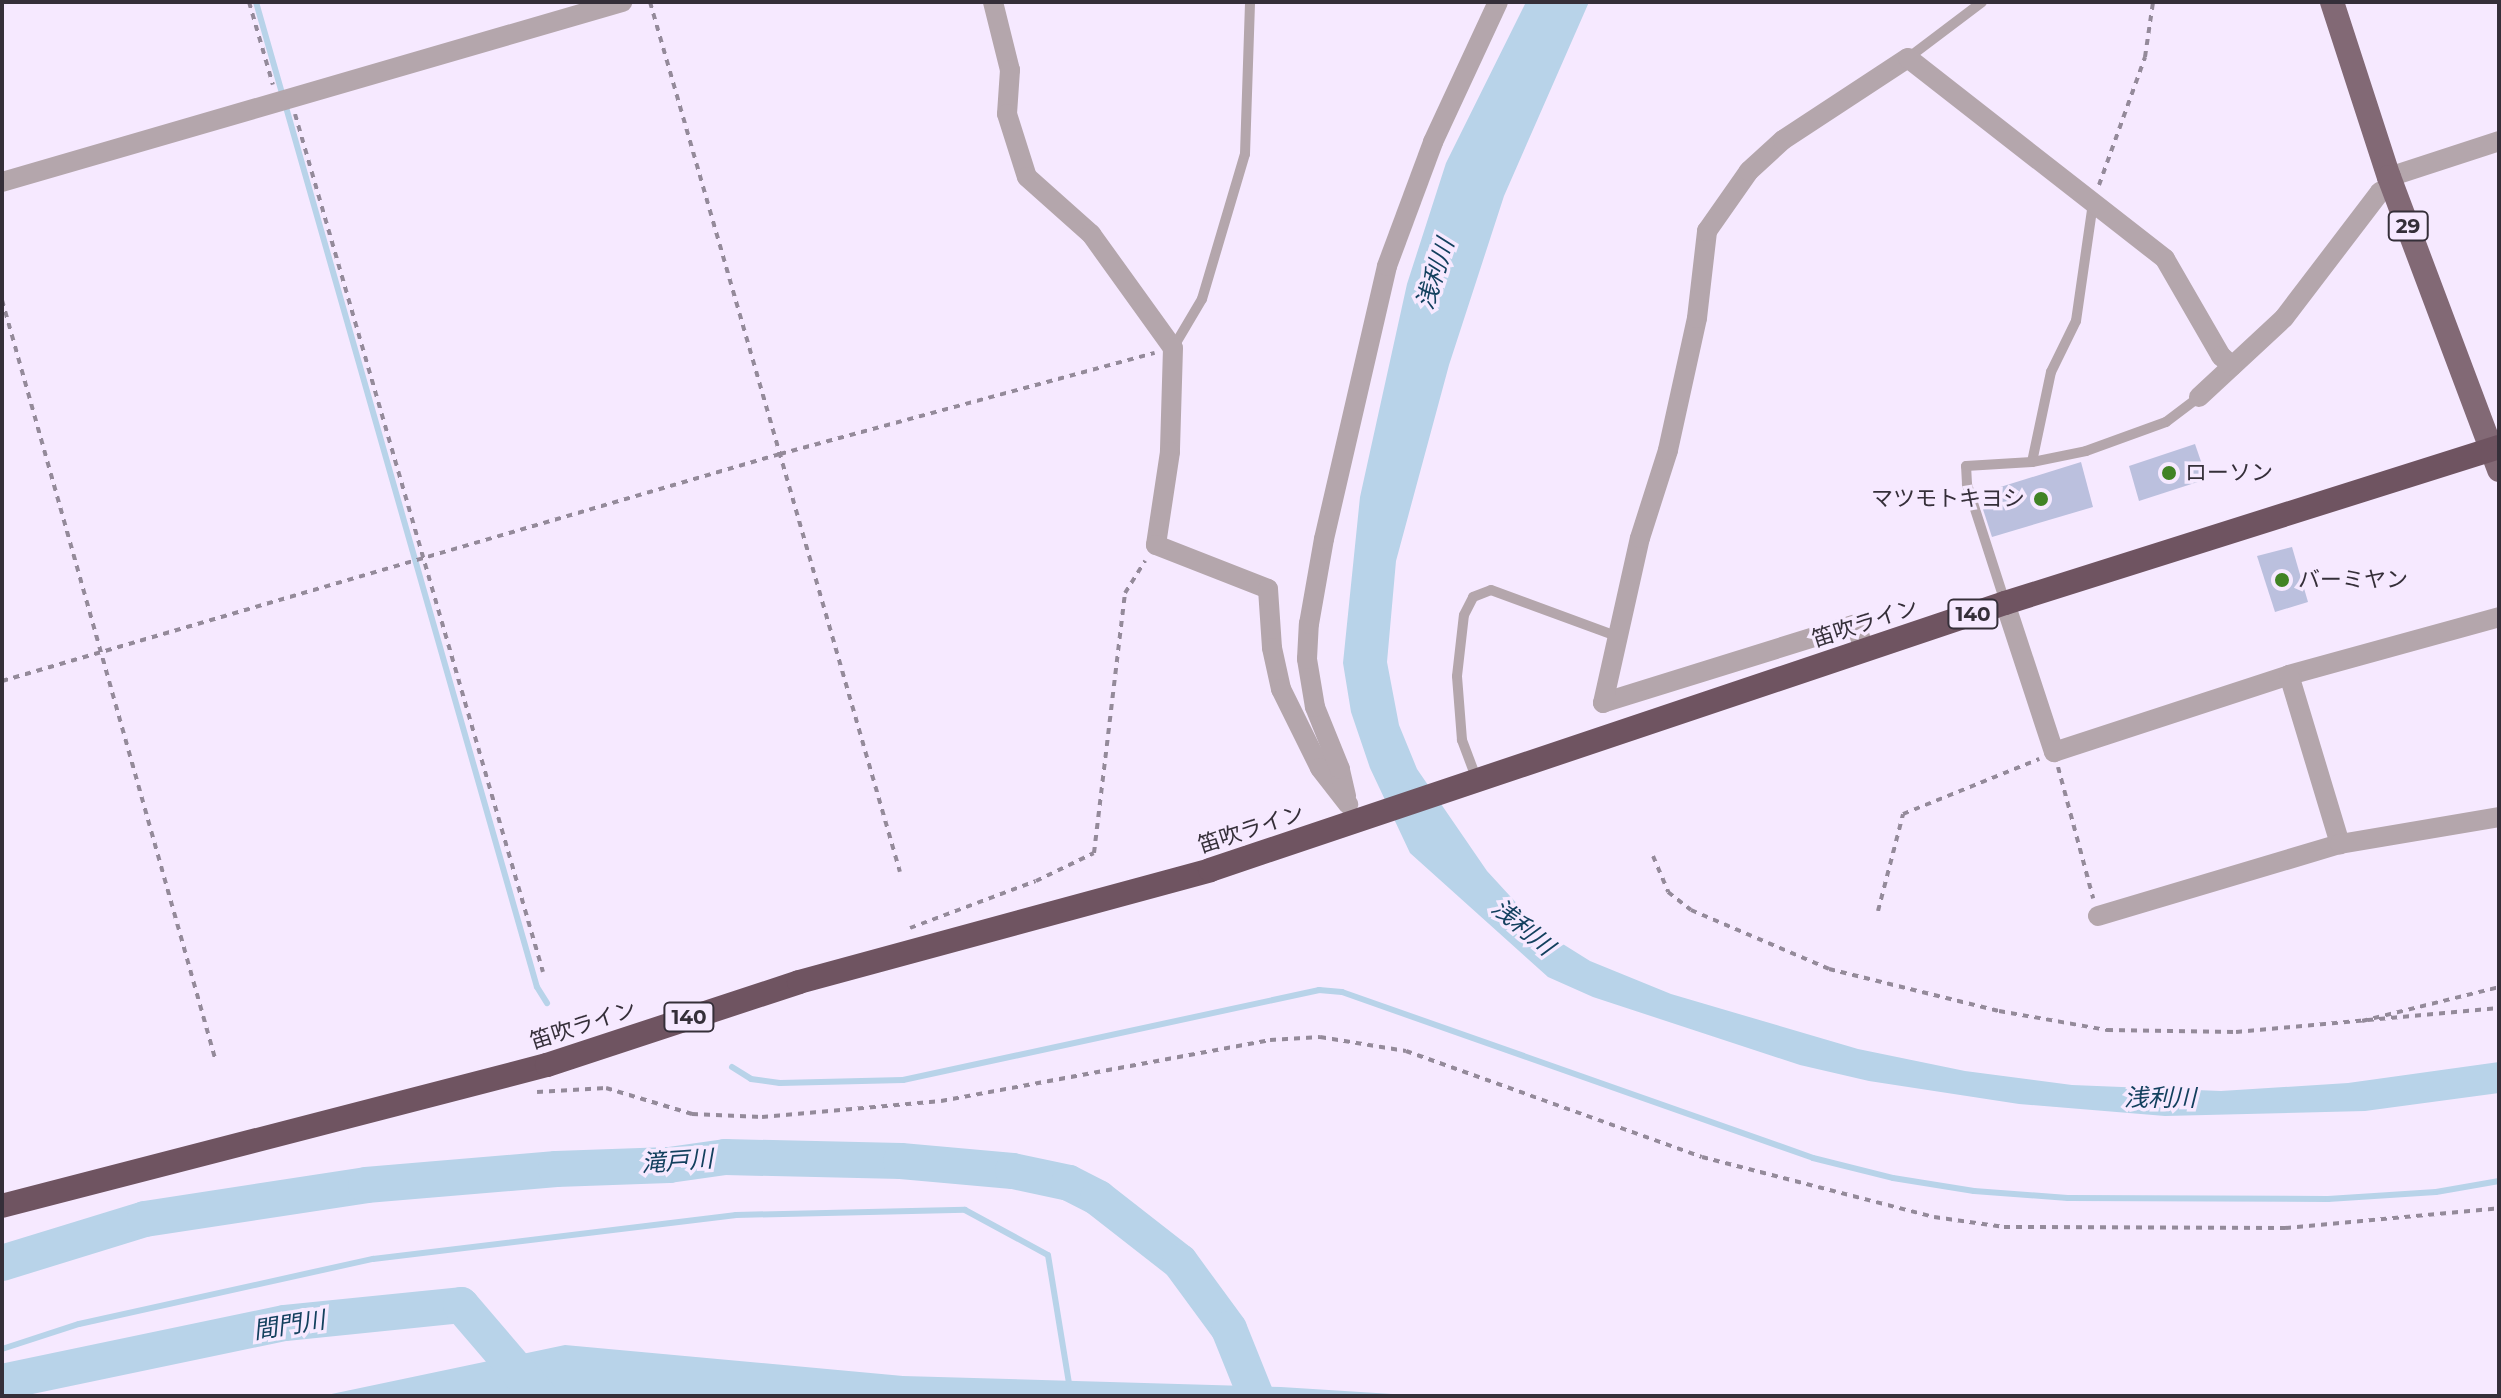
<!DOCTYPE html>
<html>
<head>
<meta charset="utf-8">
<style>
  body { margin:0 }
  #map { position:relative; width:2501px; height:1398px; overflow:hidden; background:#f6e9ff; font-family:Montserrat,"Noto Sans JP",sans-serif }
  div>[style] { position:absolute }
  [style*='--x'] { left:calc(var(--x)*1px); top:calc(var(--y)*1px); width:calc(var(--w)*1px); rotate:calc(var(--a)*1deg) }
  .water>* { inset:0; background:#b8d3e9 }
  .stream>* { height:6px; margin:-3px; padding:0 3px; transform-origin:3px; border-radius:3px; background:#b8d3e9 }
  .river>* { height:36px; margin:-18px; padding:0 18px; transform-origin:18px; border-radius:18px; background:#b8d3e9 }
  .building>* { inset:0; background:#bbc0de }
  .path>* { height:4px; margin-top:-2px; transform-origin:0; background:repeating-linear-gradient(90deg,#948a9a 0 6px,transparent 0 12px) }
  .lane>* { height:10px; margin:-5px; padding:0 5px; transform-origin:5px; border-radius:5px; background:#b4a6ac }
  .street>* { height:20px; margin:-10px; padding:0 10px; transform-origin:10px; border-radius:10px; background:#b4a6ac }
  .primary>* { height:24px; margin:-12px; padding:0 12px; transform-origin:12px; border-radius:12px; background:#826975 }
  .highway>* { height:24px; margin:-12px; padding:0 12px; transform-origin:12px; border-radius:12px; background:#6f5461 }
  .dots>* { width:22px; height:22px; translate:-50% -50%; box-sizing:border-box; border:4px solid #f6e9ff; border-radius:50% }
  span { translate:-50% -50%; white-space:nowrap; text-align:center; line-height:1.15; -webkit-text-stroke:7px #f6e9ff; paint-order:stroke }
  .shield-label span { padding:2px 6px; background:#f6e9ff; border:2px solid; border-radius:6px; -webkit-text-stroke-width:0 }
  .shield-label { font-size:20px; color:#352f39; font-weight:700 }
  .poi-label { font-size:22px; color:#352f39 }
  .left { translate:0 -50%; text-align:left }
  .right { translate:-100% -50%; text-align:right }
  .street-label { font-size:22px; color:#352f39 }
  .water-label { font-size:24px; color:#13405e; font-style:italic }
  .frame { position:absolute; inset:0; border:4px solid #352f39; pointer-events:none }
</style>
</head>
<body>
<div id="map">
  <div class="water">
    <div style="clip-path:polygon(1526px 2px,1589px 2px,1504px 196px,1449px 365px,1396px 561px,1387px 662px,1399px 725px,1417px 769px,1487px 871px,1542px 931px,1590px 961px,1671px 994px,1858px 1049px,1965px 1071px,2072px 1085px,2221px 1091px,2348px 1083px,2499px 1062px,2499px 1093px,2365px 1111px,2165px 1116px,2019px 1104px,1869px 1081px,1800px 1065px,1593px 997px,1548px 977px,1410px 853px,1370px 768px,1351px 712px,1343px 663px,1360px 497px,1407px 284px,1446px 163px)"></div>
    <div style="clip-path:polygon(565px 1345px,903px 1376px,1281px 1387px,1424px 1396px,322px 1396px)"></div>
  </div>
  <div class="stream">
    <div style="--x:256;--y:2;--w:1024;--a:74.08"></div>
    <div style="--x:537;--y:987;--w:19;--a:58"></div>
    <div style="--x:732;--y:1067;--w:22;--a:32"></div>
    <div style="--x:751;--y:1079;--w:29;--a:8"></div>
    <div style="--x:780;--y:1083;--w:123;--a:-1.4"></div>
    <div style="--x:903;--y:1080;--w:426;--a:-12.2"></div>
    <div style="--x:1319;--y:990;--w:23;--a:5"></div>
    <div style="--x:1342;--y:992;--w:499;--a:19.4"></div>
    <div style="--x:1813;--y:1158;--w:82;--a:14"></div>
    <div style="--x:1893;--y:1178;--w:82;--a:9.1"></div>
    <div style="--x:1974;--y:1191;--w:94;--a:4.3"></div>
    <div style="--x:2068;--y:1198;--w:260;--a:0.2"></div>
    <div style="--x:2328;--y:1199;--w:108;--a:-3.7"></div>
    <div style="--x:2436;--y:1192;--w:64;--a:-9.9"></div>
    <div style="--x:2;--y:1349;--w:81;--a:-18"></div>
    <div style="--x:79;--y:1324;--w:301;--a:-12.5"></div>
    <div style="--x:373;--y:1259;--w:366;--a:-6.9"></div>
    <div style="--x:736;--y:1215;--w:229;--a:-1.3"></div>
    <div style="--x:965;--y:1210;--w:94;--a:28.5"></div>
    <div style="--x:1048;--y:1255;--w:143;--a:80.7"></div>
  </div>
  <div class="river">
    <div style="--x:2;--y:1263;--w:150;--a:-17.1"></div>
    <div style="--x:145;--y:1219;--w:224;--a:-8.7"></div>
    <div style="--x:366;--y:1185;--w:191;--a:-4.8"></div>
    <div style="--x:556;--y:1169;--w:113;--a:-2"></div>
    <div style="--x:669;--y:1165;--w:57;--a:-8.1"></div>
    <div style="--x:725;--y:1157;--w:176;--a:1.3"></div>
    <div style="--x:901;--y:1161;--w:112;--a:5.1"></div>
    <div style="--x:1013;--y:1171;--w:57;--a:12.1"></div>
    <div style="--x:1069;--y:1183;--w:33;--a:27"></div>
    <div style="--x:1098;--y:1198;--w:104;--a:38"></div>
    <div style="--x:1180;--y:1262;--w:83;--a:53.8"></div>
    <div style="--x:1229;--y:1329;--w:72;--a:68.1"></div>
    <div style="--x:2;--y:1382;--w:289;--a:-11.8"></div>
    <div style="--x:285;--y:1323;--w:177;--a:-5.8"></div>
    <div style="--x:461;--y:1305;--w:120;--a:49.4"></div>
  </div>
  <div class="building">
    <div style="clip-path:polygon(2195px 444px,2207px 479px,2139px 501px,2129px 466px)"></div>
    <div style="clip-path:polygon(2081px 462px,2093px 507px,1992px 537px,1978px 494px)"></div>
    <div style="clip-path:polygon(2292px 547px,2308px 602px,2275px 612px,2257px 556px)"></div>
  </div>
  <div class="path">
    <div style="--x:249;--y:2;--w:86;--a:73.9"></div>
    <div style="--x:650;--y:2;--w:905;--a:73.97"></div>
    <div style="--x:295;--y:114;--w:893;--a:73.88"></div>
    <div style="--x:2099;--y:185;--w:136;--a:-70.2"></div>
    <div style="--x:2145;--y:57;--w:56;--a:-81.7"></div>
    <div style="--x:2;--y:300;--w:791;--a:74.31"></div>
    <div style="--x:2;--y:681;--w:810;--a:-16.27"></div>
    <div style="--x:780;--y:454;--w:388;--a:-15.1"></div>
    <div style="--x:2058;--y:767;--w:136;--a:75"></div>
    <div style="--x:1653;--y:856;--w:39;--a:67"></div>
    <div style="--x:1668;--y:892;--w:29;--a:38"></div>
    <div style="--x:1691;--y:910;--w:150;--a:23.1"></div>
    <div style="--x:1829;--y:969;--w:175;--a:13.9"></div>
    <div style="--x:1999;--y:1011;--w:110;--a:10"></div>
    <div style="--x:2107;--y:1030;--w:129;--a:0.9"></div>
    <div style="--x:2236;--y:1032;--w:264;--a:-5.2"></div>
    <div style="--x:1878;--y:911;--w:100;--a:-75.5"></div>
    <div style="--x:1903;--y:814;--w:147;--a:-22"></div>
    <div style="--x:910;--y:928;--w:134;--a:-20.5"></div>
    <div style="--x:1036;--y:881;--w:64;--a:-25.8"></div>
    <div style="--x:1094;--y:853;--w:262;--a:-83.2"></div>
    <div style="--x:1125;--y:593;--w:38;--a:-58"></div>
    <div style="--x:2362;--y:1021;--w:141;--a:-13.9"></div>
    <div style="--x:537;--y:1092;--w:69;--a:-3.3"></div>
    <div style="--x:606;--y:1088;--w:90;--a:16.8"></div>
    <div style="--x:692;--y:1114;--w:70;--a:2.5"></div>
    <div style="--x:762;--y:1117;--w:180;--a:-5.1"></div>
    <div style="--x:941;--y:1101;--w:335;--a:-10.5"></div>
    <div style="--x:1270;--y:1040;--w:50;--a:-3.4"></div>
    <div style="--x:1320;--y:1037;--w:87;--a:9.2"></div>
    <div style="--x:1406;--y:1051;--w:314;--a:19.7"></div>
    <div style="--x:1702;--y:1157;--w:240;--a:14.5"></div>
    <div style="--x:1934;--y:1217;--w:71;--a:8.1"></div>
    <div style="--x:2004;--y:1227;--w:281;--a:0.2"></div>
    <div style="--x:2285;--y:1228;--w:215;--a:-5.3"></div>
  </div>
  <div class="lane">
    <div style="--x:1908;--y:58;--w:93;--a:-37.1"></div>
    <div style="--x:1173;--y:348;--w:57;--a:-59.4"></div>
    <div style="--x:1202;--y:299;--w:151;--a:-73.5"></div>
    <div style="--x:1245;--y:154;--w:152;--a:-88.1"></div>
    <div style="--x:2032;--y:462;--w:92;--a:-78.1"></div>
    <div style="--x:2051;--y:372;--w:57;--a:-63.9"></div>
    <div style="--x:2076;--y:321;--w:119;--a:-81.8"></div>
    <div style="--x:2005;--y:602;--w:124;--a:-107.9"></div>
    <div style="--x:1967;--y:484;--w:18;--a:-93"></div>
    <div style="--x:1966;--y:466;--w:66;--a:-3.5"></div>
    <div style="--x:2032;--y:462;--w:55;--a:-11.5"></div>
    <div style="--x:2086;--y:451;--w:85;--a:-19.9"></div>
    <div style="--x:2166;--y:422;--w:41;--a:-37.1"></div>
    <div style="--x:1477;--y:780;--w:43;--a:-110.6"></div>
    <div style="--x:1462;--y:740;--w:64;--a:-94.5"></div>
    <div style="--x:1457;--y:676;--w:61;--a:-83.5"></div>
    <div style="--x:1464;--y:615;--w:20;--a:-63"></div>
    <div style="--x:1473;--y:597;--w:19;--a:-21"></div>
    <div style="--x:1491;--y:590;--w:133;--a:20.2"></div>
  </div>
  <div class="street">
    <div style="--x:993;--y:2;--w:70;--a:76"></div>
    <div style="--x:1010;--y:70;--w:44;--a:93.9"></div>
    <div style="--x:1007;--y:114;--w:66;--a:72.4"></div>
    <div style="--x:1027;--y:177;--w:86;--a:41.7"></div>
    <div style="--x:1091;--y:234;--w:140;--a:54.3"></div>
    <div style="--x:1173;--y:348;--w:104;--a:91.7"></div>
    <div style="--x:1170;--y:452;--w:94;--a:98.6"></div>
    <div style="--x:1156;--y:545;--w:120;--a:21.4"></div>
    <div style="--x:1268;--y:589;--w:59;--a:86.1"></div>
    <div style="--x:1272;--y:648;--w:42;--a:77.6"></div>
    <div style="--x:1281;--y:689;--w:88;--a:63.7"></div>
    <div style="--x:1320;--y:768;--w:46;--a:52.1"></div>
    <div style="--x:2389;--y:177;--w:116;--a:-18.1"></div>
    <div style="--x:2;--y:182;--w:646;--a:-16.19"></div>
    <div style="--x:2199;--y:397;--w:116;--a:-42.9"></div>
    <div style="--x:2284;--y:318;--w:158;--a:-52.7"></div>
    <div style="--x:2380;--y:192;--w:16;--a:-30"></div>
    <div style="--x:2005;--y:603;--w:157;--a:71.8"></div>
    <div style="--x:2054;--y:752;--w:247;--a:-18.1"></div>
    <div style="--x:2289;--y:675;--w:218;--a:-15.4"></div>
    <div style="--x:1864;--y:650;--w:27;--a:-107"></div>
    <div style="--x:1856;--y:624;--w:265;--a:162.7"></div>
    <div style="--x:1603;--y:703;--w:169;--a:-77.4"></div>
    <div style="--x:1640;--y:538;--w:92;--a:-72.3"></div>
    <div style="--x:1668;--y:450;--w:135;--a:-77.6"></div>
    <div style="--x:1697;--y:318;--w:88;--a:-83.4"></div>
    <div style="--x:1707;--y:231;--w:73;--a:-55"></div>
    <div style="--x:1749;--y:171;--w:46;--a:-42.4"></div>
    <div style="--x:1783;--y:140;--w:149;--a:-33.3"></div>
    <div style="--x:1908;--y:58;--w:326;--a:38"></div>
    <div style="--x:2165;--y:259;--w:112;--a:60"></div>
    <div style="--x:2221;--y:356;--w:15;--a:42"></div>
    <div style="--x:2289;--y:675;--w:177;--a:73.2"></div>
    <div style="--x:1346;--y:796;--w:28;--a:-103"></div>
    <div style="--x:1340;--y:769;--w:67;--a:-112"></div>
    <div style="--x:1315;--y:707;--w:49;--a:-99.5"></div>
    <div style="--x:1307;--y:659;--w:35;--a:-87"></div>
    <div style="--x:1309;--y:624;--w:86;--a:-80"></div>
    <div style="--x:1324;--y:539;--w:280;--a:-77"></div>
    <div style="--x:1387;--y:266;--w:132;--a:-69.6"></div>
    <div style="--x:1433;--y:142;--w:154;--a:-65.1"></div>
    <div style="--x:2098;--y:916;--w:252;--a:-16.6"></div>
    <div style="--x:2340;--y:844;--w:161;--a:-9.6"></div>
  </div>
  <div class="primary">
    <div style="--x:2332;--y:2;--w:184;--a:72"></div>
    <div style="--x:2389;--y:177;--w:313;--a:69.4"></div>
  </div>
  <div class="highway">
    <div style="--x:2;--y:1206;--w:563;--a:-14.51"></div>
    <div style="--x:547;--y:1065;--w:265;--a:-18.2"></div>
    <div style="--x:799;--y:982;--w:426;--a:-15.2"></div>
    <div style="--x:1210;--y:870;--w:839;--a:-18.56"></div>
    <div style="--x:2005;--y:603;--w:518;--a:-17.53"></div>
  </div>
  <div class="dots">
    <div style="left:2169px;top:473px;background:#418325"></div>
    <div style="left:2041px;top:499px;background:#418325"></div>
    <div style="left:2282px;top:580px;background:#418325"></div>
  </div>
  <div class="shield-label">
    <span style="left:2408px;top:226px">29</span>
    <span style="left:1973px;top:614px">140</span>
    <span style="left:689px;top:1017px">140</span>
  </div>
  <div class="poi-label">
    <span class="left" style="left:2185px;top:473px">ローソン</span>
    <span class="right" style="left:2025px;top:499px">マツモトキヨシ</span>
    <span class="left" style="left:2298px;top:580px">バーミヤン</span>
  </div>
  <div class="street-label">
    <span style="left:1865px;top:623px;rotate:-18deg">笛吹ライン</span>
    <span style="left:1251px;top:829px;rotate:-18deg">笛吹ライン</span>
    <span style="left:583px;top:1025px;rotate:-18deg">笛吹ライン</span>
  </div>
  <div class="water-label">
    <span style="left:1435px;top:274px;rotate:-72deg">浅利川</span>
    <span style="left:1523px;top:927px;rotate:40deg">浅利川</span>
    <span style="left:2160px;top:1098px">浅利川</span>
    <span style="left:677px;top:1161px;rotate:-4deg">滝戸川</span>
    <span style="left:289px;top:1325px;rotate:-9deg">間門川</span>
  </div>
  <div class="frame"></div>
</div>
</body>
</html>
